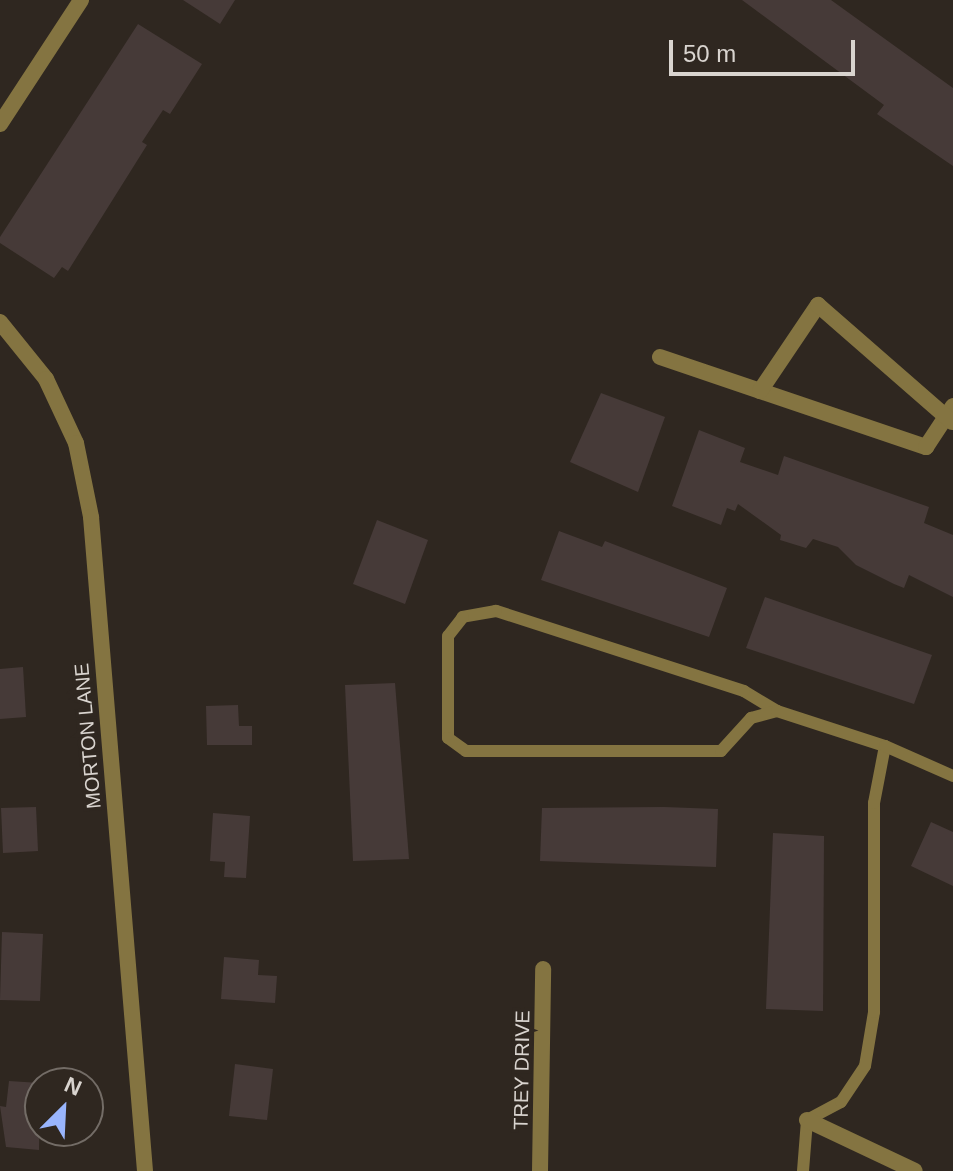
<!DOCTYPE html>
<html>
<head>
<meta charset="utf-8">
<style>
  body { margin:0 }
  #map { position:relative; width:953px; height:1171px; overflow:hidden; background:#2f2720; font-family:Arial,sans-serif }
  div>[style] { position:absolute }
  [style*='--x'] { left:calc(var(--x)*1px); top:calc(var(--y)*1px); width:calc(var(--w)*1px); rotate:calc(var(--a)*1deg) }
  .building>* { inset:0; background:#463a38 }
  .service>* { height:12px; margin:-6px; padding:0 6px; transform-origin:6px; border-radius:6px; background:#847441 }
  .minor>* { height:16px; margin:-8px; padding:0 8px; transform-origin:8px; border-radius:8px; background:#847441 }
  span { translate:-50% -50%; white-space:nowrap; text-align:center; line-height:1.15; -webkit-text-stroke:7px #2f2720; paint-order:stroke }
  .street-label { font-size:20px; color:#d9d4cf }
  .north { position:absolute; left:24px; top:1067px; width:80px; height:80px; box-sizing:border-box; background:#2f2720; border:2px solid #736c66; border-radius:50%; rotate:24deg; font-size:22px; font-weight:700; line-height:32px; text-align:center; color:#d9d4cf }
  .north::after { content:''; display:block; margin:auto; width:28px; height:36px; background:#99b5fd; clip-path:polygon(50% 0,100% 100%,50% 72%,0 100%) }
  .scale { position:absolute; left:669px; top:40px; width:186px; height:36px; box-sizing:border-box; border:4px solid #d9d4cf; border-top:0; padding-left:10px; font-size:24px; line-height:28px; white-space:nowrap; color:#d9d4cf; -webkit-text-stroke:6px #2f2720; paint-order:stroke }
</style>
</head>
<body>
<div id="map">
  <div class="building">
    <div style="clip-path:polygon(183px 0,235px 0,220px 24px)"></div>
    <div style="clip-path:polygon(742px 0,831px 0,953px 88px,953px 166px,877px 114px,884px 105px)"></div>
    <div style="clip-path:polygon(138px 24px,202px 64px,170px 114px,163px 110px,142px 142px,147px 145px,68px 271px,62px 267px,54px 278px,0 243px,0 237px)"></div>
    <div style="clip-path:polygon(601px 393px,665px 417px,638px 492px,570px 462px)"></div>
    <div style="clip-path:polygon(699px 430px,745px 448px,740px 462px,778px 475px,784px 456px,929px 507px,924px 523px,953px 535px,953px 597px,909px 575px,904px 588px,894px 584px,856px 565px,838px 547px,813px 539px,806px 548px,780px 540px,781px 535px,738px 504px,735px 511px,727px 508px,721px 525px,672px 506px)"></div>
    <div style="clip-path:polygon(377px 520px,428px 540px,405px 604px,353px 584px)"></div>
    <div style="clip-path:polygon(559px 531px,602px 547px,605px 541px,727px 588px,709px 637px,541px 580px)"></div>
    <div style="clip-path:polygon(765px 597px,932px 655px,914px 704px,746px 648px)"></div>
    <div style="clip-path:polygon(23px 667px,26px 717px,0 719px,0 669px)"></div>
    <div style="clip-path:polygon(395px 683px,409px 859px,353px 861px,345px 685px)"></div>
    <div style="clip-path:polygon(238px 705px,239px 726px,252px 726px,252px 745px,207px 745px,206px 706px)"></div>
    <div style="clip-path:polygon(36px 807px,38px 851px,3px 853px,1px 808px)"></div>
    <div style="clip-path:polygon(664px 807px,718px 809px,716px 867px,540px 861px,542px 808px)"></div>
    <div style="clip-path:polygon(213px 813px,250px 816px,246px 878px,224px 877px,225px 862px,210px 861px)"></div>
    <div style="clip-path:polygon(931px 822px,953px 832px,953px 886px,911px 866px)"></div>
    <div style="clip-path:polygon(773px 833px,824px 836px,823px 1011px,766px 1009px)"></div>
    <div style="clip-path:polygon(2px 932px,43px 934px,40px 1001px,0 1000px)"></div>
    <div style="clip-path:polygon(224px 957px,259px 960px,258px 975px,277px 976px,275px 1003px,221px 999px)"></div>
    <div style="clip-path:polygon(235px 1064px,273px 1069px,267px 1120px,229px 1116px)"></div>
    <div style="clip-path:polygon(9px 1081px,40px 1083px,39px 1150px,6px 1147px,0 1106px,6px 1107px)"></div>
  </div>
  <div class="service">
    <div style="--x:777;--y:711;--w:39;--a:-149"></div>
    <div style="--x:744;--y:691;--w:261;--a:-162.1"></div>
    <div style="--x:496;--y:611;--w:34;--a:170"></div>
    <div style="--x:463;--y:617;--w:24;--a:128"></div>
    <div style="--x:448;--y:636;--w:102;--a:90"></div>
    <div style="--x:448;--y:738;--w:22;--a:36"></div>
    <div style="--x:466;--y:751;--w:255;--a:0"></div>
    <div style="--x:721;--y:751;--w:45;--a:-47.7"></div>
    <div style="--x:751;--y:718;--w:27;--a:-15"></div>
    <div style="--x:777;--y:711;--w:114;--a:18"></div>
    <div style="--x:803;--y:1171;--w:51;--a:-85.5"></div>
    <div style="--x:807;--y:1120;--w:38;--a:-28"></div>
    <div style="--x:841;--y:1102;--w:43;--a:-56.3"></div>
    <div style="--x:865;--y:1066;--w:55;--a:-80.5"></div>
    <div style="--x:874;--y:1012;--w:209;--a:-90"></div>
    <div style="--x:874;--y:803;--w:58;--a:-79.1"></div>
    <div style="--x:885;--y:746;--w:74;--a:23.8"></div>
  </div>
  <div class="minor">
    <div style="--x:0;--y:124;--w:148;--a:-56.8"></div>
    <div style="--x:0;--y:322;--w:73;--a:51.1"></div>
    <div style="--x:46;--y:379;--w:71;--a:64.9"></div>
    <div style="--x:76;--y:443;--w:76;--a:78.5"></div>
    <div style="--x:91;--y:517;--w:656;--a:85.28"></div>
    <div style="--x:660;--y:357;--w:281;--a:18.7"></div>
    <div style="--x:926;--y:447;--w:49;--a:-56.6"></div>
    <div style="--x:760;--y:391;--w:104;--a:-56"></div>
    <div style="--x:818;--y:305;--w:178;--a:41.1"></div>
    <div style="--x:807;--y:1120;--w:119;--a:25.3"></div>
    <div style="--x:540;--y:1171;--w:202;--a:-89.1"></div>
  </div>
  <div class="street-label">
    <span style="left:88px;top:736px;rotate:-95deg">MORTON LANE</span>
    <span style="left:522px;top:1070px;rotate:-89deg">TREY DRIVE</span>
  </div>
  <div class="north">N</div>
  <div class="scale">50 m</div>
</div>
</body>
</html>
